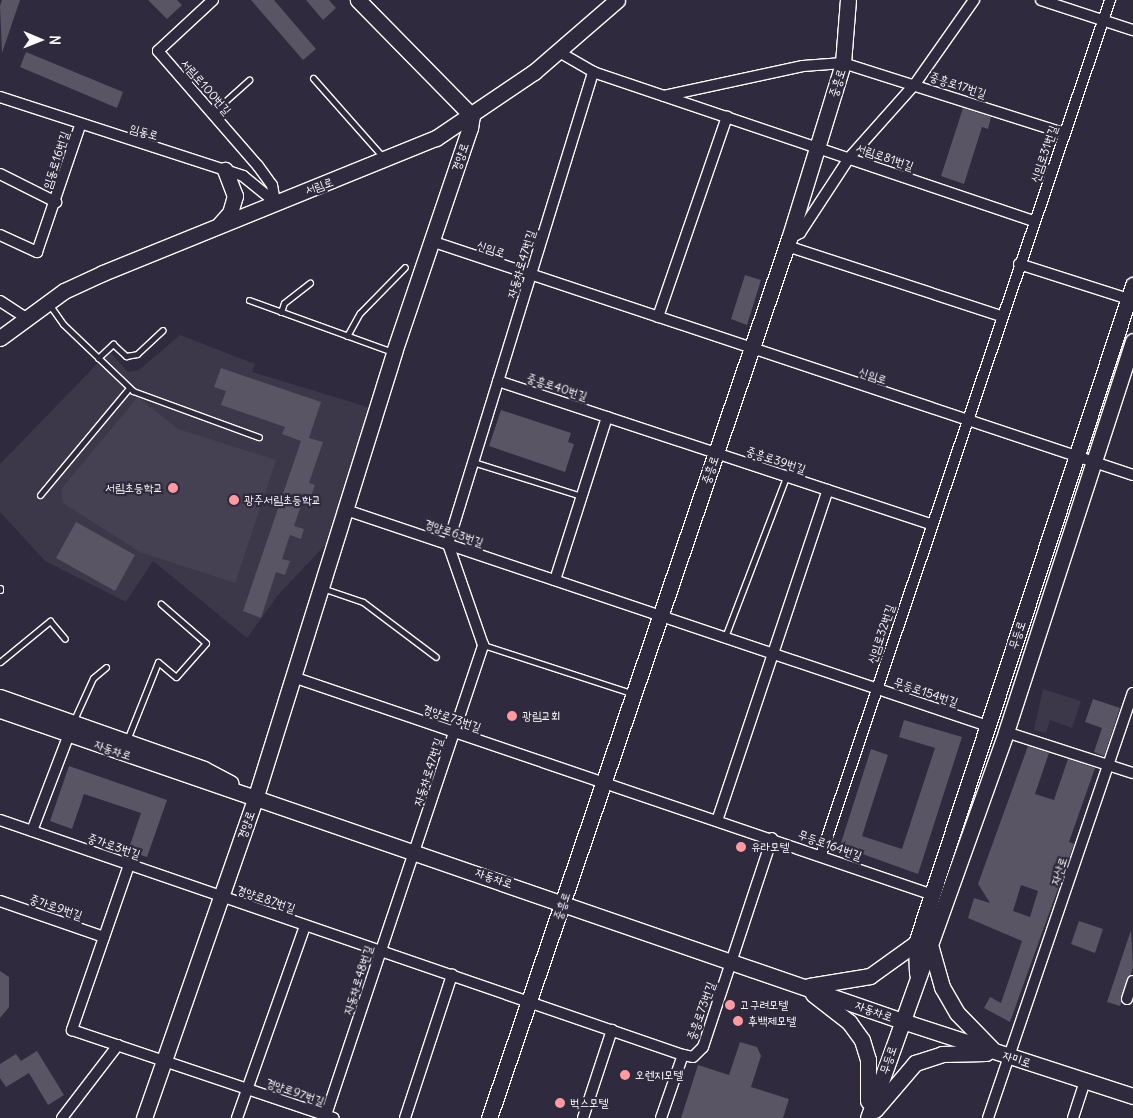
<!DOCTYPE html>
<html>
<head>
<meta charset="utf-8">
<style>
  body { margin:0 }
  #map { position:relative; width:1133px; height:1118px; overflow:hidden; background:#2f2a3d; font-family:Delius,"Poor Story",sans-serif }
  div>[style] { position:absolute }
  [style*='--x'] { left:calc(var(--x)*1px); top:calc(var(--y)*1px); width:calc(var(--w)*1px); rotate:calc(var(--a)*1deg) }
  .built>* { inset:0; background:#3c3749 }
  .green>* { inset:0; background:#464152 }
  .building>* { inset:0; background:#595564 }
  .roads { filter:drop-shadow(1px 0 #fff) drop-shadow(-1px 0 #fff) drop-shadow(0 1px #fff) drop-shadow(0 -1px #fff) }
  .lane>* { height:5px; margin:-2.5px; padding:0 2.5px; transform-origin:2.5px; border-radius:2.5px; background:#2f2a3d }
  .street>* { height:10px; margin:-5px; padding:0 5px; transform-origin:5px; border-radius:5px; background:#2f2a3d }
  .secondary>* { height:15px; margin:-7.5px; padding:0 7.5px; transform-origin:7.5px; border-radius:7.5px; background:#2f2a3d }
  .dots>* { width:14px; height:14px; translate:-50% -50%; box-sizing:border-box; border:2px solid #2f2a3d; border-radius:50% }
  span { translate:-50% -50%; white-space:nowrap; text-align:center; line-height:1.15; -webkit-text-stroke:4.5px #2f2a3d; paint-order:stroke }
  .street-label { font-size:12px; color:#fff }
  .poi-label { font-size:12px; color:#fff }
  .right { translate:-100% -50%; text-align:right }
  .left { translate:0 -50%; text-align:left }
  .north { position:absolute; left:15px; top:15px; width:50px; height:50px; -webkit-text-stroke:4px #2f2a3d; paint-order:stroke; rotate:91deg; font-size:14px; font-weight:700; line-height:20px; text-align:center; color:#fff }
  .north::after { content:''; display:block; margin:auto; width:18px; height:22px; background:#fff; clip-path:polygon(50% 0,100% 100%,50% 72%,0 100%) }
</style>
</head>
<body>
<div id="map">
  <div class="built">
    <div style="clip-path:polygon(180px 335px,255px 364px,252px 372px,371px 408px,331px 539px,278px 595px,247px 638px,153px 561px,126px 602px,45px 561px,0 512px,0 464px,97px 364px,110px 352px,128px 372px,139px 370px)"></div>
    <div style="clip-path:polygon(1043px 689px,1081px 701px,1072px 728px,1050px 720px,1046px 733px,1034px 730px)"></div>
  </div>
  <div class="green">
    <div style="clip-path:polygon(138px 397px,178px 429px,276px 460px,235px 583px,140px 552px,63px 503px,61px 489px)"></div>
  </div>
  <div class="building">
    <div style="clip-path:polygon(2px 0,20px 0,2px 53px,0 6px)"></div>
    <div style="clip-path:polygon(148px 0,177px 0,182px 5px,167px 19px)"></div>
    <div style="clip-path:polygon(251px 0,274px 0,316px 49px,303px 60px)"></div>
    <div style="clip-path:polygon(306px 0,329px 0,336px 8px,323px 20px)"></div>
    <div style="clip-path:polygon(26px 52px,123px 92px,117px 108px,20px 67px)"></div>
    <div style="clip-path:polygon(963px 108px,991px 117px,988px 129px,982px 127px,964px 184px,941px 176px)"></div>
    <div style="clip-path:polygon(745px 275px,761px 280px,747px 325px,731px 319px)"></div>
    <div style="clip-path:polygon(221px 368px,321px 402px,309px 438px,323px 442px,309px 483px,315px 485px,310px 499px,304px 497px,294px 526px,304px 529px,301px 539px,290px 535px,282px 559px,290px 561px,285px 575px,276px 572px,261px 618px,243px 611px,301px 441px,282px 434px,285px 427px,221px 405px,226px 391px,214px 387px)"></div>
    <div style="clip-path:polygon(501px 410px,571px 433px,568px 442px,574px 444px,565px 472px,489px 446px)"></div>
    <div style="clip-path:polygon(76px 522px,135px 555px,115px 591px,56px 558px)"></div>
    <div style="clip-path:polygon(1093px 699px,1120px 708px,1104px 756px,1094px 752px,1102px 728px,1085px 722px)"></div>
    <div style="clip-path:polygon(904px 720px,962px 737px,918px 874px,840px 846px,871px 749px,888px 755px,862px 836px,902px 849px,935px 748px,899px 737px)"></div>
    <div style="clip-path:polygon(evenodd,1028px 746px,1049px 753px,1035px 794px,1054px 800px,1068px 759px,1095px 768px,1069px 842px,1074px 844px,1010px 1022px,984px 1008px,990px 997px,1001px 1003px,1022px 941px,968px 918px,974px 898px,990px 903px,978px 884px,1028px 746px,1021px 885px,1038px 891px,1030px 917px,1013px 911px,1021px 885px)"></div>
    <div style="clip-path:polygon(69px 766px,167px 800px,147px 857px,128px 851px,141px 813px,84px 794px,72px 829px,50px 821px)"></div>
    <div style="clip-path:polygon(1079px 921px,1103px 929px,1095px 953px,1071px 944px)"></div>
    <div style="clip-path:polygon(1131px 930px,1133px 967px,1120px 1006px,1107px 1002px)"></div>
    <div style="clip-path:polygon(0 971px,9px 977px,9px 1007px,0 1018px)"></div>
    <div style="clip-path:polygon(740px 1042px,757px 1047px,761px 1056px,751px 1087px,789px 1099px,783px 1118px,681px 1118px,698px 1065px,729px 1075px)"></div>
    <div style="clip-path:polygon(37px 1051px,64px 1095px,48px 1105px,29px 1073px,6px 1087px,0 1078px,0 1064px,16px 1054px,21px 1061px)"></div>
  </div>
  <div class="roads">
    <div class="lane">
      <div style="--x:313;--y:78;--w:106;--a:48.5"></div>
      <div style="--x:212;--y:113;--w:50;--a:-41.7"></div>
      <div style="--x:249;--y:300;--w:153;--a:19.9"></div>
      <div style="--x:49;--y:304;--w:24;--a:55"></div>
      <div style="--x:63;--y:324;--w:97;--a:43.7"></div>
      <div style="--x:133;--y:391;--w:134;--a:20.1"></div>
      <div style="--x:281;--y:312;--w:9;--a:-72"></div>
      <div style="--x:284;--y:303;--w:33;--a:-38"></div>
      <div style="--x:347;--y:336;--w:26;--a:-61"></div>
      <div style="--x:360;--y:313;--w:64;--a:-45.6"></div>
      <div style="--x:98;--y:358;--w:21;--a:-43"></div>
      <div style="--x:113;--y:344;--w:18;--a:43"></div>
      <div style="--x:126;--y:356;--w:11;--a:-10"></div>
      <div style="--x:137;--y:354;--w:35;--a:-43"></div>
      <div style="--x:473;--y:462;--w:113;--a:17.5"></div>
      <div style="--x:40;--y:495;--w:139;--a:-50.2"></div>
      <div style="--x:0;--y:588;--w:2;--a:90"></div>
      <div style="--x:322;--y:588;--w:43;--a:18.9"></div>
      <div style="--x:363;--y:602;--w:91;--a:37"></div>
      <div style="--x:725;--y:637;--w:171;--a:-69.1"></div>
      <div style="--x:483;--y:645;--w:156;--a:18"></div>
      <div style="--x:0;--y:662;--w:65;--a:-39.4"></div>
      <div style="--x:50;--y:621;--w:23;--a:50"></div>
      <div style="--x:73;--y:722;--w:48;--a:-65.6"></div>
      <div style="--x:93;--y:678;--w:17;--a:-40"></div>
      <div style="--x:127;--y:740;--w:84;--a:-68.3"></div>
      <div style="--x:158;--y:662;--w:23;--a:40"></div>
      <div style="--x:176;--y:677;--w:45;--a:-48.6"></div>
      <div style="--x:206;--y:643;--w:60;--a:-139.1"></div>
    </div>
    <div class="street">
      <div style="--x:213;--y:0;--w:75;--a:137.2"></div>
      <div style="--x:158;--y:51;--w:152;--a:49"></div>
      <div style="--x:258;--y:166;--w:24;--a:54"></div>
      <div style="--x:272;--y:185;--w:17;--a:80"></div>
      <div style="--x:1041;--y:0;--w:97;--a:18.1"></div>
      <div style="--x:559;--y:52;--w:39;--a:30"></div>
      <div style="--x:593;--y:72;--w:465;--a:18.7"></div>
      <div style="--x:664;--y:96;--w:142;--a:-12.2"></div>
      <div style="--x:803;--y:66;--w:40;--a:-4.3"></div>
      <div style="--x:843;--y:63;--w:232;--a:17.6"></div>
      <div style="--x:0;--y:97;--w:256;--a:18"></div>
      <div style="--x:243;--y:176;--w:41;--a:39.1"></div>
      <div style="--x:0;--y:174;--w:63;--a:26.6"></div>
      <div style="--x:0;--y:235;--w:41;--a:24.7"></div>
      <div style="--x:37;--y:252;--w:133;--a:-71.2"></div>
      <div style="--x:789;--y:239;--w:13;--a:-29"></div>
      <div style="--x:800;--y:233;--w:90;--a:-56.8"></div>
      <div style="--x:849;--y:158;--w:99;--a:-48.3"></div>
      <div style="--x:915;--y:84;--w:103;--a:-54.9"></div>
      <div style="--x:431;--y:241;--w:740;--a:18.43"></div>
      <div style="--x:787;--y:246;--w:225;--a:18.1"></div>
      <div style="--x:1019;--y:264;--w:115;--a:17.7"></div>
      <div style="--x:0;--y:301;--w:30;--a:33"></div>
      <div style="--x:658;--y:317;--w:212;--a:-71"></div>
      <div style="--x:498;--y:381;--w:456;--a:18.3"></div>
      <div style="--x:346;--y:510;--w:674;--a:18.6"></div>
      <div style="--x:555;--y:580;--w:171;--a:-72.3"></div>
      <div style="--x:293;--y:677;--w:676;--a:18.81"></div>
      <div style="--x:1006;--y:732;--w:133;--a:17.9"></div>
      <div style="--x:718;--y:818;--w:346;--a:-71.5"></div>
      <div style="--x:0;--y:820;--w:722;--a:18.99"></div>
      <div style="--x:32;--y:831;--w:104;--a:-69.1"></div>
      <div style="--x:821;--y:855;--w:903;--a:-71.32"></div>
      <div style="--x:129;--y:865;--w:175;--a:109.1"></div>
      <div style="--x:72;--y:1030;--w:276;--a:18.6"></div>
      <div style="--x:0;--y:901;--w:110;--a:19.1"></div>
      <div style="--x:1127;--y:999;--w:19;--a:-72"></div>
      <div style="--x:62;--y:1118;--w:92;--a:-52.5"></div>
      <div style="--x:237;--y:1118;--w:204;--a:-70.5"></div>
      <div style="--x:325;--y:1118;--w:499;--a:-71.5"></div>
      <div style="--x:483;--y:645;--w:107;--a:-109.1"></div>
      <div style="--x:448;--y:544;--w:494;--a:-72.9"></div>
      <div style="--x:405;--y:1118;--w:151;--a:-71.8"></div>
      <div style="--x:583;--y:1118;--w:93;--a:-71.8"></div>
      <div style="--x:661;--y:1118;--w:67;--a:-70.8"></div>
      <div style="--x:683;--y:1055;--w:10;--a:11"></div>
      <div style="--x:693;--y:1057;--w:14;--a:-45"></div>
      <div style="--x:703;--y:1047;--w:220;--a:-71.7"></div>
      <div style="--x:988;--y:1118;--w:449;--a:-71.2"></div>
      <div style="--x:1073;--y:1118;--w:39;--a:-72"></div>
    </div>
    <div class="secondary">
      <div style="--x:220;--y:224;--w:15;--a:-48"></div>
      <div style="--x:230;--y:213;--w:18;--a:-74"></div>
      <div style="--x:235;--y:196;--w:28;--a:-111"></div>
      <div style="--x:0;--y:338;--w:79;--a:-36.3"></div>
      <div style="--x:64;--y:291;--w:43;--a:-24.8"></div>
      <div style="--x:103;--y:273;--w:359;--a:-22.1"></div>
      <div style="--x:436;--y:138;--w:118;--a:-34"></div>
      <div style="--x:534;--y:72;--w:110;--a:-40.9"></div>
      <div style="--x:0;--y:697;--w:216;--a:19.4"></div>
      <div style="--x:204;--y:769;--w:30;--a:28"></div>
      <div style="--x:0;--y:710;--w:954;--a:19.02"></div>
      <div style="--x:902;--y:1021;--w:243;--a:18"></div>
      <div style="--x:931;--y:948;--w:41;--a:74.2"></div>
      <div style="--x:942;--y:987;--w:30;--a:60"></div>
      <div style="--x:957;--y:1013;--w:50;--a:45.8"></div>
      <div style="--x:917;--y:973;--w:30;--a:-92"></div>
      <div style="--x:916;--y:943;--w:693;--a:-71.75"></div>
      <div style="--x:809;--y:986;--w:62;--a:-9.3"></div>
      <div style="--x:870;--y:976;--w:57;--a:-35.7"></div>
      <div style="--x:813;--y:994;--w:46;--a:37.9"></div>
      <div style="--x:849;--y:1022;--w:22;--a:54"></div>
      <div style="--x:862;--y:1040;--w:21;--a:73"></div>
      <div style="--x:868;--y:1060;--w:41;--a:90"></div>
      <div style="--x:875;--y:1110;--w:62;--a:-49.6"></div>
      <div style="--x:915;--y:1063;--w:28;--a:-18"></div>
      <div style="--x:942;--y:1054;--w:44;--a:-1.3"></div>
      <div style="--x:144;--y:1118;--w:341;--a:-70.8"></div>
      <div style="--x:256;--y:796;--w:465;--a:-72.7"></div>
      <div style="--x:394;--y:352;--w:237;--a:-71.3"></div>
      <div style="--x:470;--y:128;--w:12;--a:-81"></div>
      <div style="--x:472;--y:116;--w:163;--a:-134.5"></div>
      <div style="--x:489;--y:1118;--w:929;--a:-71.16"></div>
      <div style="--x:789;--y:239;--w:184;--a:-72.9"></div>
      <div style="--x:843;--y:63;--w:63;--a:-85.5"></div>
      <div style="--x:868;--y:1118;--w:410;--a:-70.3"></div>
      <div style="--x:1006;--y:732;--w:411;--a:-72"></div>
    </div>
  </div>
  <div class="dots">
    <div style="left:173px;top:488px;background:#ff9aa2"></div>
    <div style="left:234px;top:500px;background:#ff9aa2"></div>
    <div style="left:512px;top:716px;background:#ff9aa2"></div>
    <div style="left:741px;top:847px;background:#ff9aa2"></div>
    <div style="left:730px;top:1005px;background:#ff9aa2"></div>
    <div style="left:738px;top:1021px;background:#ff9aa2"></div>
    <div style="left:625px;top:1075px;background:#ff9aa2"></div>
    <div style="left:560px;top:1103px;background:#ff9aa2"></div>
  </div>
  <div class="street-label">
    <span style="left:837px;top:83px;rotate:-72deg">중흥로</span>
    <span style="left:958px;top:85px;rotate:18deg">중흥로17번길</span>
    <span style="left:206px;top:87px;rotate:49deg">서림로100번길</span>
    <span style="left:144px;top:132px;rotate:17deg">임동로</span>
    <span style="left:1044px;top:154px;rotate:-71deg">신임로31번길</span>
    <span style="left:460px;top:157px;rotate:-71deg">경양로</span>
    <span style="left:885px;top:157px;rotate:19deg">서림로81번길</span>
    <span style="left:56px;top:160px;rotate:-72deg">임동로16번길</span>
    <span style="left:319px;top:186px;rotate:-19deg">서림로</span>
    <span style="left:491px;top:249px;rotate:19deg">신임로</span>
    <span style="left:521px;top:264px;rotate:-73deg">자동차로47번길</span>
    <span style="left:873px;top:376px;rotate:19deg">신임로</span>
    <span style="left:557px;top:387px;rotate:18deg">중흥로40번길</span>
    <span style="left:776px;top:460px;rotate:18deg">중흥로39번길</span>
    <span style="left:710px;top:470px;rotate:-71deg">중흥로</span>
    <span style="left:454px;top:533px;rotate:19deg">경양로63번길</span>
    <span style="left:881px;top:634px;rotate:-72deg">신임로32번길</span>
    <span style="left:1017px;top:635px;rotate:-71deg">무등로</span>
    <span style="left:926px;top:692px;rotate:19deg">무등로154번길</span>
    <span style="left:452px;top:718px;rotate:19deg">경양로73번길</span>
    <span style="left:113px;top:750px;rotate:20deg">자동차로</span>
    <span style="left:428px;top:772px;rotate:-72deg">자동차로47번길</span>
    <span style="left:246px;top:825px;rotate:-70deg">경양로</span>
    <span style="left:830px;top:845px;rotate:20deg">무등로164번길</span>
    <span style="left:114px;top:846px;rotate:19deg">중가로3번길</span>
    <span style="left:1059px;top:871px;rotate:-71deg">자산로</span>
    <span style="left:494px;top:878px;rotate:19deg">자동차로</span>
    <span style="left:266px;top:899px;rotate:19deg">경양로87번길</span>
    <span style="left:562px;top:906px;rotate:-71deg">중흥로</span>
    <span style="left:56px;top:907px;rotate:19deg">중가로9번길</span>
    <span style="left:358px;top:980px;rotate:-72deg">자동차로48번길</span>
    <span style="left:701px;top:1011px;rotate:-70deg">중흥로73번길</span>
    <span style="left:874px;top:1011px;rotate:20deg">자동차로</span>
    <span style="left:1017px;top:1059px;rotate:18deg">자미로</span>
    <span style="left:888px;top:1060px;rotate:-71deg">무등로</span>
    <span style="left:295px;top:1092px;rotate:19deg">경양로97번길</span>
  </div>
  <div class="poi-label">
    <span class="right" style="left:163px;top:488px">서림초등학교</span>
    <span class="left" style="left:244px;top:500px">광주서림초등학교</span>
    <span class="left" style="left:522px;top:716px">광림교회</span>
    <span class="left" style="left:751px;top:847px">유라모텔</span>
    <span class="left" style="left:740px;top:1005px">고구려모텔</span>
    <span class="left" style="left:748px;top:1021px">후백제모텔</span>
    <span class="left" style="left:635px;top:1075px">오렌지모텔</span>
    <span class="left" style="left:570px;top:1103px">벅스모텔</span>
  </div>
  <div class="north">N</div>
</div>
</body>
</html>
